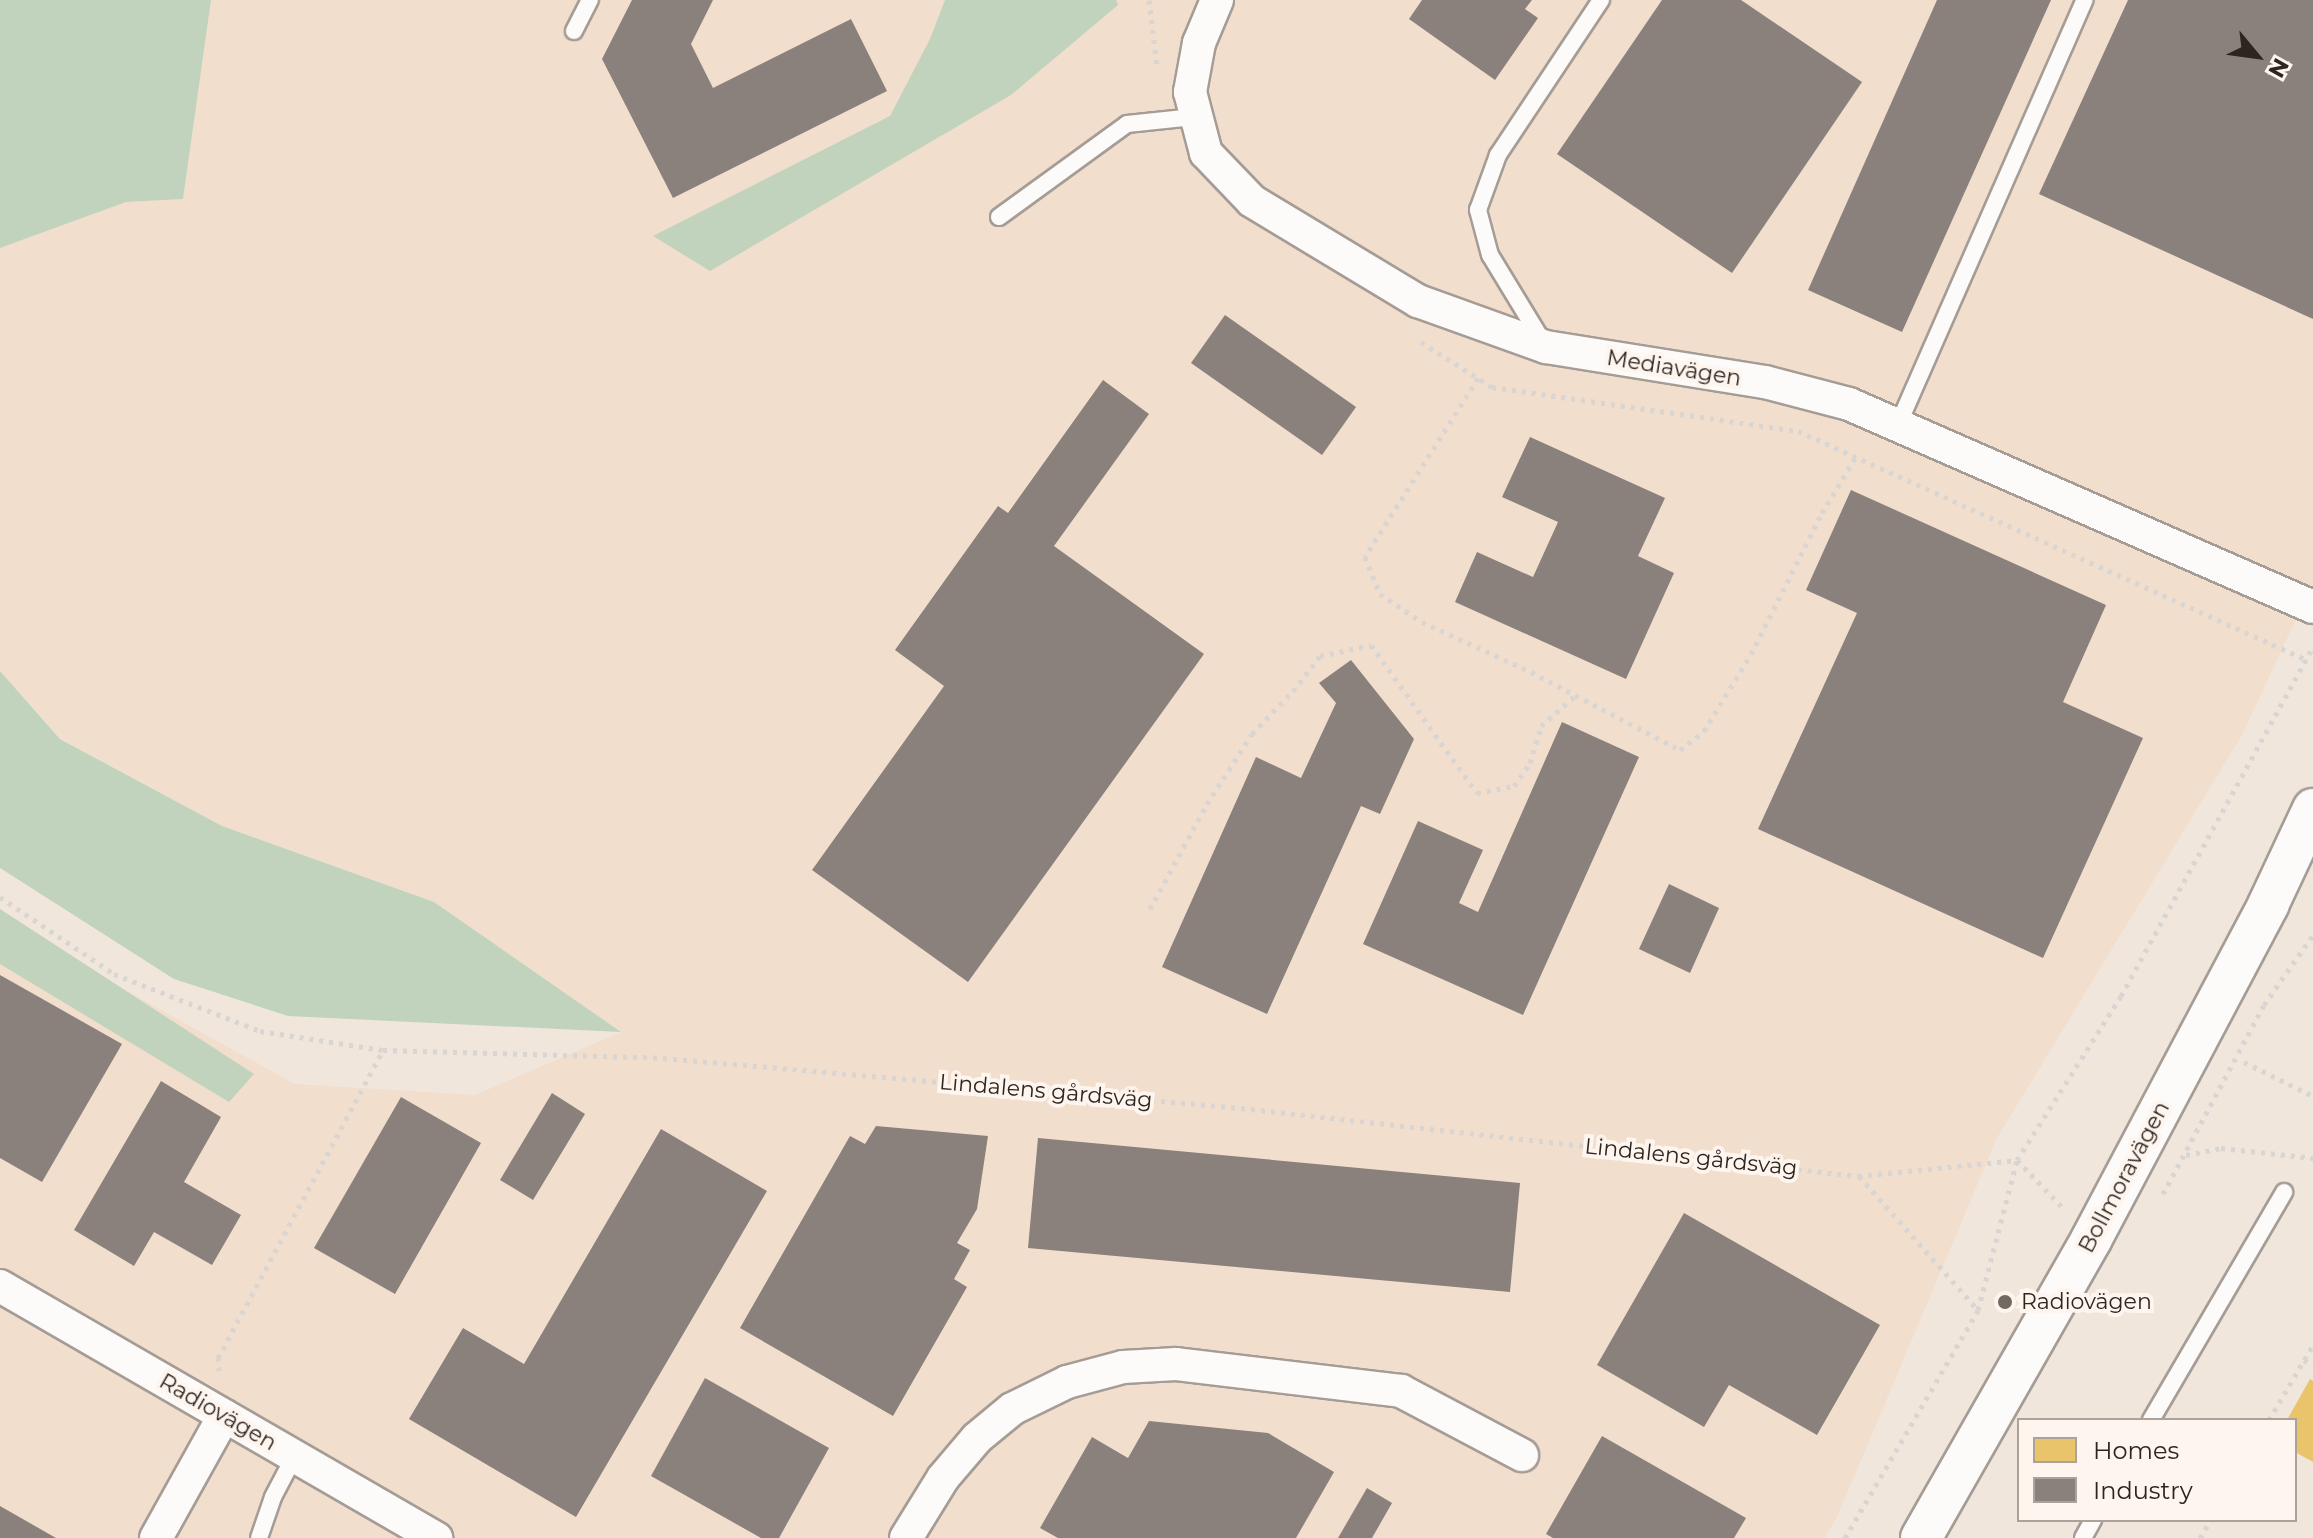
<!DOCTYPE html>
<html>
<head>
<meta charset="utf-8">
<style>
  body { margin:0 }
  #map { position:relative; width:2313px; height:1538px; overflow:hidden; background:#f1e6dc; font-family:Montserrat,sans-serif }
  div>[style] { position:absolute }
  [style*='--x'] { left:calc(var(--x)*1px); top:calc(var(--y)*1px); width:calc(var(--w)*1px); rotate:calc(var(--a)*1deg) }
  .built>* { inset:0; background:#f1decd }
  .green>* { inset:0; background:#c1d3bc }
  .homes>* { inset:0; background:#e9c46a }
  .industry>* { inset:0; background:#8a817c }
  .path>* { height:5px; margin-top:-2.5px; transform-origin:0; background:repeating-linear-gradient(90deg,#d8d5d2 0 4px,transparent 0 10px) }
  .roads { filter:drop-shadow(2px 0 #a59c95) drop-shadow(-2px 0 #a59c95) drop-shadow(0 2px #a59c95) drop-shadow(0 -2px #a59c95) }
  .service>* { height:16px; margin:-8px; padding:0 8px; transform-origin:8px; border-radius:8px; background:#fdfbfa }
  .minor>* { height:32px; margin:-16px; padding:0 16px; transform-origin:16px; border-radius:16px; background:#fdfbfa }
  .tertiary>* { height:40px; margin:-20px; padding:0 20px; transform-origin:20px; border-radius:20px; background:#fdfbfa }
  .dots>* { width:22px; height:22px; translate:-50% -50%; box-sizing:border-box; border:4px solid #fdf5ee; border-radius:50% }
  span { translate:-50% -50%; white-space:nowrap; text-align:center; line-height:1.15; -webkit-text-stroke:8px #fdf5ee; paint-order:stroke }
  .street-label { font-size:22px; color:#2d251f }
  .poi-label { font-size:22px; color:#2d251f }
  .left { translate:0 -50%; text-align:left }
  .legend { position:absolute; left:2017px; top:1418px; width:280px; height:104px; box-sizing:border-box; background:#fdf5ee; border:2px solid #aaa29b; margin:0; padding:10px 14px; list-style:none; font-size:24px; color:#2d251f }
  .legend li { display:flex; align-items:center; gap:16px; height:40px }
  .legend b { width:40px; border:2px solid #aaa29b }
  .north { position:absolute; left:2217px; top:16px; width:80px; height:80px; -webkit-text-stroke:6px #fdf5ee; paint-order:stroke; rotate:119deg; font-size:22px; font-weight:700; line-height:32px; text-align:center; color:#2d251f }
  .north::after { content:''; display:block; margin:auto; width:28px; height:36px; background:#2d251f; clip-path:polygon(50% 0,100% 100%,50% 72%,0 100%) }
</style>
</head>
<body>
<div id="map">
  <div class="built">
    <div style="clip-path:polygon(211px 0,2313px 0,2313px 583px,2242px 735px,1997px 1138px,1837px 1517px,1825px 1538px,0 1538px,0 921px,295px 1084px,475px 1095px,621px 1032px,434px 902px,222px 826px,60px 738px,0 671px,0 248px,126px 202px,183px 199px)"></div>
  </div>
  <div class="green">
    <div style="clip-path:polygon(0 0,211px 0,183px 199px,126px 202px,0 248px)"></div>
    <div style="clip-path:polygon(945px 0,1116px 0,1118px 5px,1011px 95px,710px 271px,653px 236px,890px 116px,930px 39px)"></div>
    <div style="clip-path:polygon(0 671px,60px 739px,222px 826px,434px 902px,621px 1032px,288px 1016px,174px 979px,0 868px)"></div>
    <div style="clip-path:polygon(0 909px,254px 1074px,229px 1102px,0 964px)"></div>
  </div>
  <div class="homes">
    <div style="clip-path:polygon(2310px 1379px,2313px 1381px,2313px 1462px,2295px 1452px,2295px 1420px,2287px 1420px)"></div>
  </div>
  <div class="industry">
    <div style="clip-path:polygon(632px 0,713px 0,691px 44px,713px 88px,851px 19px,887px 91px,673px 198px,602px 59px)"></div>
    <div style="clip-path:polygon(1422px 0,1532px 0,1525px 9px,1538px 18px,1495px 80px,1409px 19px)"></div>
    <div style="clip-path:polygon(1662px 0,1741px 0,1862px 82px,1732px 273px,1557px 154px)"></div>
    <div style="clip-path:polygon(1937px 0,2051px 0,1902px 332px,1808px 290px)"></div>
    <div style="clip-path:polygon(2128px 0,2313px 0,2313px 319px,2039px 194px)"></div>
    <div style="clip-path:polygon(1225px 315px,1356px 407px,1322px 455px,1191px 363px)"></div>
    <div style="clip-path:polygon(1103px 380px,1149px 414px,1054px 546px,1204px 654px,968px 982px,812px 870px,944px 686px,895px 650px,998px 506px,1008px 513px)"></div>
    <div style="clip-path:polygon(1530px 437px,1665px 498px,1638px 556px,1674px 573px,1626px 679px,1455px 602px,1477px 552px,1533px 577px,1558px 522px,1502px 497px)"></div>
    <div style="clip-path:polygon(1851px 490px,2106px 605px,2063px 702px,2143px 738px,2043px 958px,1758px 829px,1857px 613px,1806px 590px)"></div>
    <div style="clip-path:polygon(1351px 660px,1414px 739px,1380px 814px,1361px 806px,1267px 1014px,1162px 967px,1256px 757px,1301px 778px,1336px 703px,1319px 683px)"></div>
    <div style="clip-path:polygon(1562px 722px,1639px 757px,1523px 1015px,1363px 944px,1418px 821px,1483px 850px,1459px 903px,1478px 912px)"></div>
    <div style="clip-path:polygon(1669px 884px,1719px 908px,1690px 973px,1639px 949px)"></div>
    <div style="clip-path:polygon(0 975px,122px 1044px,42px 1182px,0 1158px)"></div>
    <div style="clip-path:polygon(161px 1081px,221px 1117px,184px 1182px,241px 1215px,212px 1265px,154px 1232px,134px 1266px,74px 1230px)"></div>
    <div style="clip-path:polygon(552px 1093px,585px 1114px,533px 1200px,500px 1180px)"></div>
    <div style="clip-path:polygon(401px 1097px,481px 1143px,395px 1294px,314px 1248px)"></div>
    <div style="clip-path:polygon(876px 1126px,988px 1136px,977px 1209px,957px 1243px,970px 1250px,954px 1279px,967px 1287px,893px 1416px,740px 1328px,850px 1136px,865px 1144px)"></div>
    <div style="clip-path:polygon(661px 1129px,767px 1191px,576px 1517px,409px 1419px,463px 1328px,524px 1364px)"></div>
    <div style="clip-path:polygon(1038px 1138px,1520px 1183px,1510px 1292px,1028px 1248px)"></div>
    <div style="clip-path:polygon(1684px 1213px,1880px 1325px,1817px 1435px,1729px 1385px,1704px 1427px,1597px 1365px)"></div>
    <div style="clip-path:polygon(705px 1378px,829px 1448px,779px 1538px,761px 1538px,651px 1476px)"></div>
    <div style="clip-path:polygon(1149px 1421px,1268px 1433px,1334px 1472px,1296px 1538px,1058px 1538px,1040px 1528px,1092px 1437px,1128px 1458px)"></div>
    <div style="clip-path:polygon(1602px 1436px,1746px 1518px,1734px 1538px,1553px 1538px,1546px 1534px)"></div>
    <div style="clip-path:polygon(1367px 1488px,1392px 1503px,1372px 1538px,1338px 1538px)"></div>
    <div style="clip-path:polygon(0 1506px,56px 1538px,0 1538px)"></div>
  </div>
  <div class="path">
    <div style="--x:1149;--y:0;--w:65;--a:83"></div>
    <div style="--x:1421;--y:342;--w:84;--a:32.4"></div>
    <div style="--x:1492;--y:387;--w:309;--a:8.2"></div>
    <div style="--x:1798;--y:431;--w:558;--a:24.22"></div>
    <div style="--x:1478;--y:378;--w:212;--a:122.3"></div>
    <div style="--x:1365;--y:557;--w:40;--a:68"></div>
    <div style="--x:1380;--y:594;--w:50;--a:33.7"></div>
    <div style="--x:1422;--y:622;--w:120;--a:24.6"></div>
    <div style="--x:1531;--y:672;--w:168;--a:27.6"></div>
    <div style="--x:1680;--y:750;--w:31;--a:-38"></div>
    <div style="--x:1704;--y:731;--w:90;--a:-58.6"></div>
    <div style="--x:1751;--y:654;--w:158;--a:-63.3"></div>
    <div style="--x:1822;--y:513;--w:64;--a:-59"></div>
    <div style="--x:0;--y:897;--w:138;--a:34"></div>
    <div style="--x:114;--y:974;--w:157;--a:21.3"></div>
    <div style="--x:260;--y:1031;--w:124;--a:8.8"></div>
    <div style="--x:383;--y:1050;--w:280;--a:1.6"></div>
    <div style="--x:663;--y:1058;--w:580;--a:4.94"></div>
    <div style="--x:1241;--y:1108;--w:621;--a:6.29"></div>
    <div style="--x:1858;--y:1176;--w:160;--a:-5.7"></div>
    <div style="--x:2017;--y:1160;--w:68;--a:46.2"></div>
    <div style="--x:1150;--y:909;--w:119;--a:-61.5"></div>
    <div style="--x:1207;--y:804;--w:83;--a:-57.3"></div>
    <div style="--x:1252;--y:734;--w:59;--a:-46.4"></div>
    <div style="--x:1293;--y:691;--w:44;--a:-52.4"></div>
    <div style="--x:1320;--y:656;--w:52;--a:-12.2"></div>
    <div style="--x:1371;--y:645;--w:182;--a:54.4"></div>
    <div style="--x:1477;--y:793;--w:38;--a:-11"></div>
    <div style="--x:1514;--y:786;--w:28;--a:-55"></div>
    <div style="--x:1530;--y:763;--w:39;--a:-73"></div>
    <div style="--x:1541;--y:726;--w:44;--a:-41.3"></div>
    <div style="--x:2244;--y:1062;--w:77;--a:26.2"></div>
    <div style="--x:2186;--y:1155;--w:36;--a:-11"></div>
    <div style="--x:2221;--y:1148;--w:93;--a:6.2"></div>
    <div style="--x:1859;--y:1176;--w:179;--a:48.4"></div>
    <div style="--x:2163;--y:1194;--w:214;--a:-61.9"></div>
    <div style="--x:2264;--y:1005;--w:85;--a:-55"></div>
    <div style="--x:2304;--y:1360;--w:10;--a:29"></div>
    <div style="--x:219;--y:1371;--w:13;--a:-94"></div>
    <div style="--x:218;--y:1358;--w:349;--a:-61.8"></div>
    <div style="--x:2269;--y:1420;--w:87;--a:-59.6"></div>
    <div style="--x:1845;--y:1538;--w:264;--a:-59.7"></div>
    <div style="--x:1978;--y:1310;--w:155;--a:-75.4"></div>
    <div style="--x:2017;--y:1160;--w:194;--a:-57.6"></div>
    <div style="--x:2121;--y:996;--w:398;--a:-61.2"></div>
    <div style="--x:2200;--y:1538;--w:21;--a:-59"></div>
  </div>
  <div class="roads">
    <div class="service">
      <div style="--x:574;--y:31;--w:35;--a:-63"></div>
      <div style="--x:999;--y:217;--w:158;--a:-36"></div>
      <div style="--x:1127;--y:124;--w:67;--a:-6"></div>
      <div style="--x:1543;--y:342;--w:102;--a:-121.3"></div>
      <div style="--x:1490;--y:255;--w:47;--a:-104.9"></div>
      <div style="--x:1478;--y:210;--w:59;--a:-70"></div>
      <div style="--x:1498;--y:155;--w:186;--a:-56.4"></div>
      <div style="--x:1898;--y:425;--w:464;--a:-66.3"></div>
      <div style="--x:2151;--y:1420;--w:264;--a:-59.7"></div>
      <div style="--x:259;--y:1538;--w:43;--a:-71.1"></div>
      <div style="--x:273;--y:1497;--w:45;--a:-62.3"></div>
      <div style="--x:2083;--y:1538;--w:21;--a:-61"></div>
    </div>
    <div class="minor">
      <div style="--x:1217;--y:0;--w:47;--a:112.7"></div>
      <div style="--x:1199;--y:43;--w:50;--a:100.4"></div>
      <div style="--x:1190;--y:92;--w:63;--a:75.3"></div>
      <div style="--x:1206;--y:153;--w:66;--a:46.2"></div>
      <div style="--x:1252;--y:201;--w:194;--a:31.1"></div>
      <div style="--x:1418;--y:301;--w:136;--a:19.8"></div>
      <div style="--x:1546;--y:347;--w:222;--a:9.1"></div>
      <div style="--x:1765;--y:382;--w:87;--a:14.7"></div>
      <div style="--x:1849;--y:404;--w:506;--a:23.63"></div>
      <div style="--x:0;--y:1286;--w:504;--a:30.03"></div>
      <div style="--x:156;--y:1538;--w:140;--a:-60.9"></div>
      <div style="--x:906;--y:1538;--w:70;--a:-58.3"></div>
      <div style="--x:943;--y:1478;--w:52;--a:-49.6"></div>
      <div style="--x:977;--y:1438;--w:45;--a:-39.6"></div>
      <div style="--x:1012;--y:1409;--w:61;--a:-26.1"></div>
      <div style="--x:1067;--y:1382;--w:58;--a:-15"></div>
      <div style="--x:1123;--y:1367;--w:53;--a:-3.2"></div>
      <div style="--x:1176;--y:1364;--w:227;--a:6.8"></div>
      <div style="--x:1401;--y:1391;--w:137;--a:27.9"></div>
    </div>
    <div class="tertiary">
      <div style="--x:1921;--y:1538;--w:345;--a:-60.3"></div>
      <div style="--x:2092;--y:1238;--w:377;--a:-62.1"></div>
      <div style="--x:2268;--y:905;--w:106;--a:-64.9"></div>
    </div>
  </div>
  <div class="dots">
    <div style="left:2005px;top:1302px;background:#726961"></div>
  </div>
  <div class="street-label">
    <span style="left:1674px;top:368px;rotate:9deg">Mediavägen</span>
    <span style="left:1046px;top:1091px;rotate:5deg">Lindalens gårdsväg</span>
    <span style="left:1691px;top:1157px;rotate:6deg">Lindalens gårdsväg</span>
    <span style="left:2124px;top:1177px;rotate:-62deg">Bollmoravägen</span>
    <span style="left:218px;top:1412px;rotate:30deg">Radiovägen</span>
  </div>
  <div class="poi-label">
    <span class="left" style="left:2021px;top:1302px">Radiovägen</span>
  </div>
  <ul class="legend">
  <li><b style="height:22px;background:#e9c46a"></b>Homes</li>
  <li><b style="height:22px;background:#8a817c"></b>Industry</li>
  </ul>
  <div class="north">N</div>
</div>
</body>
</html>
